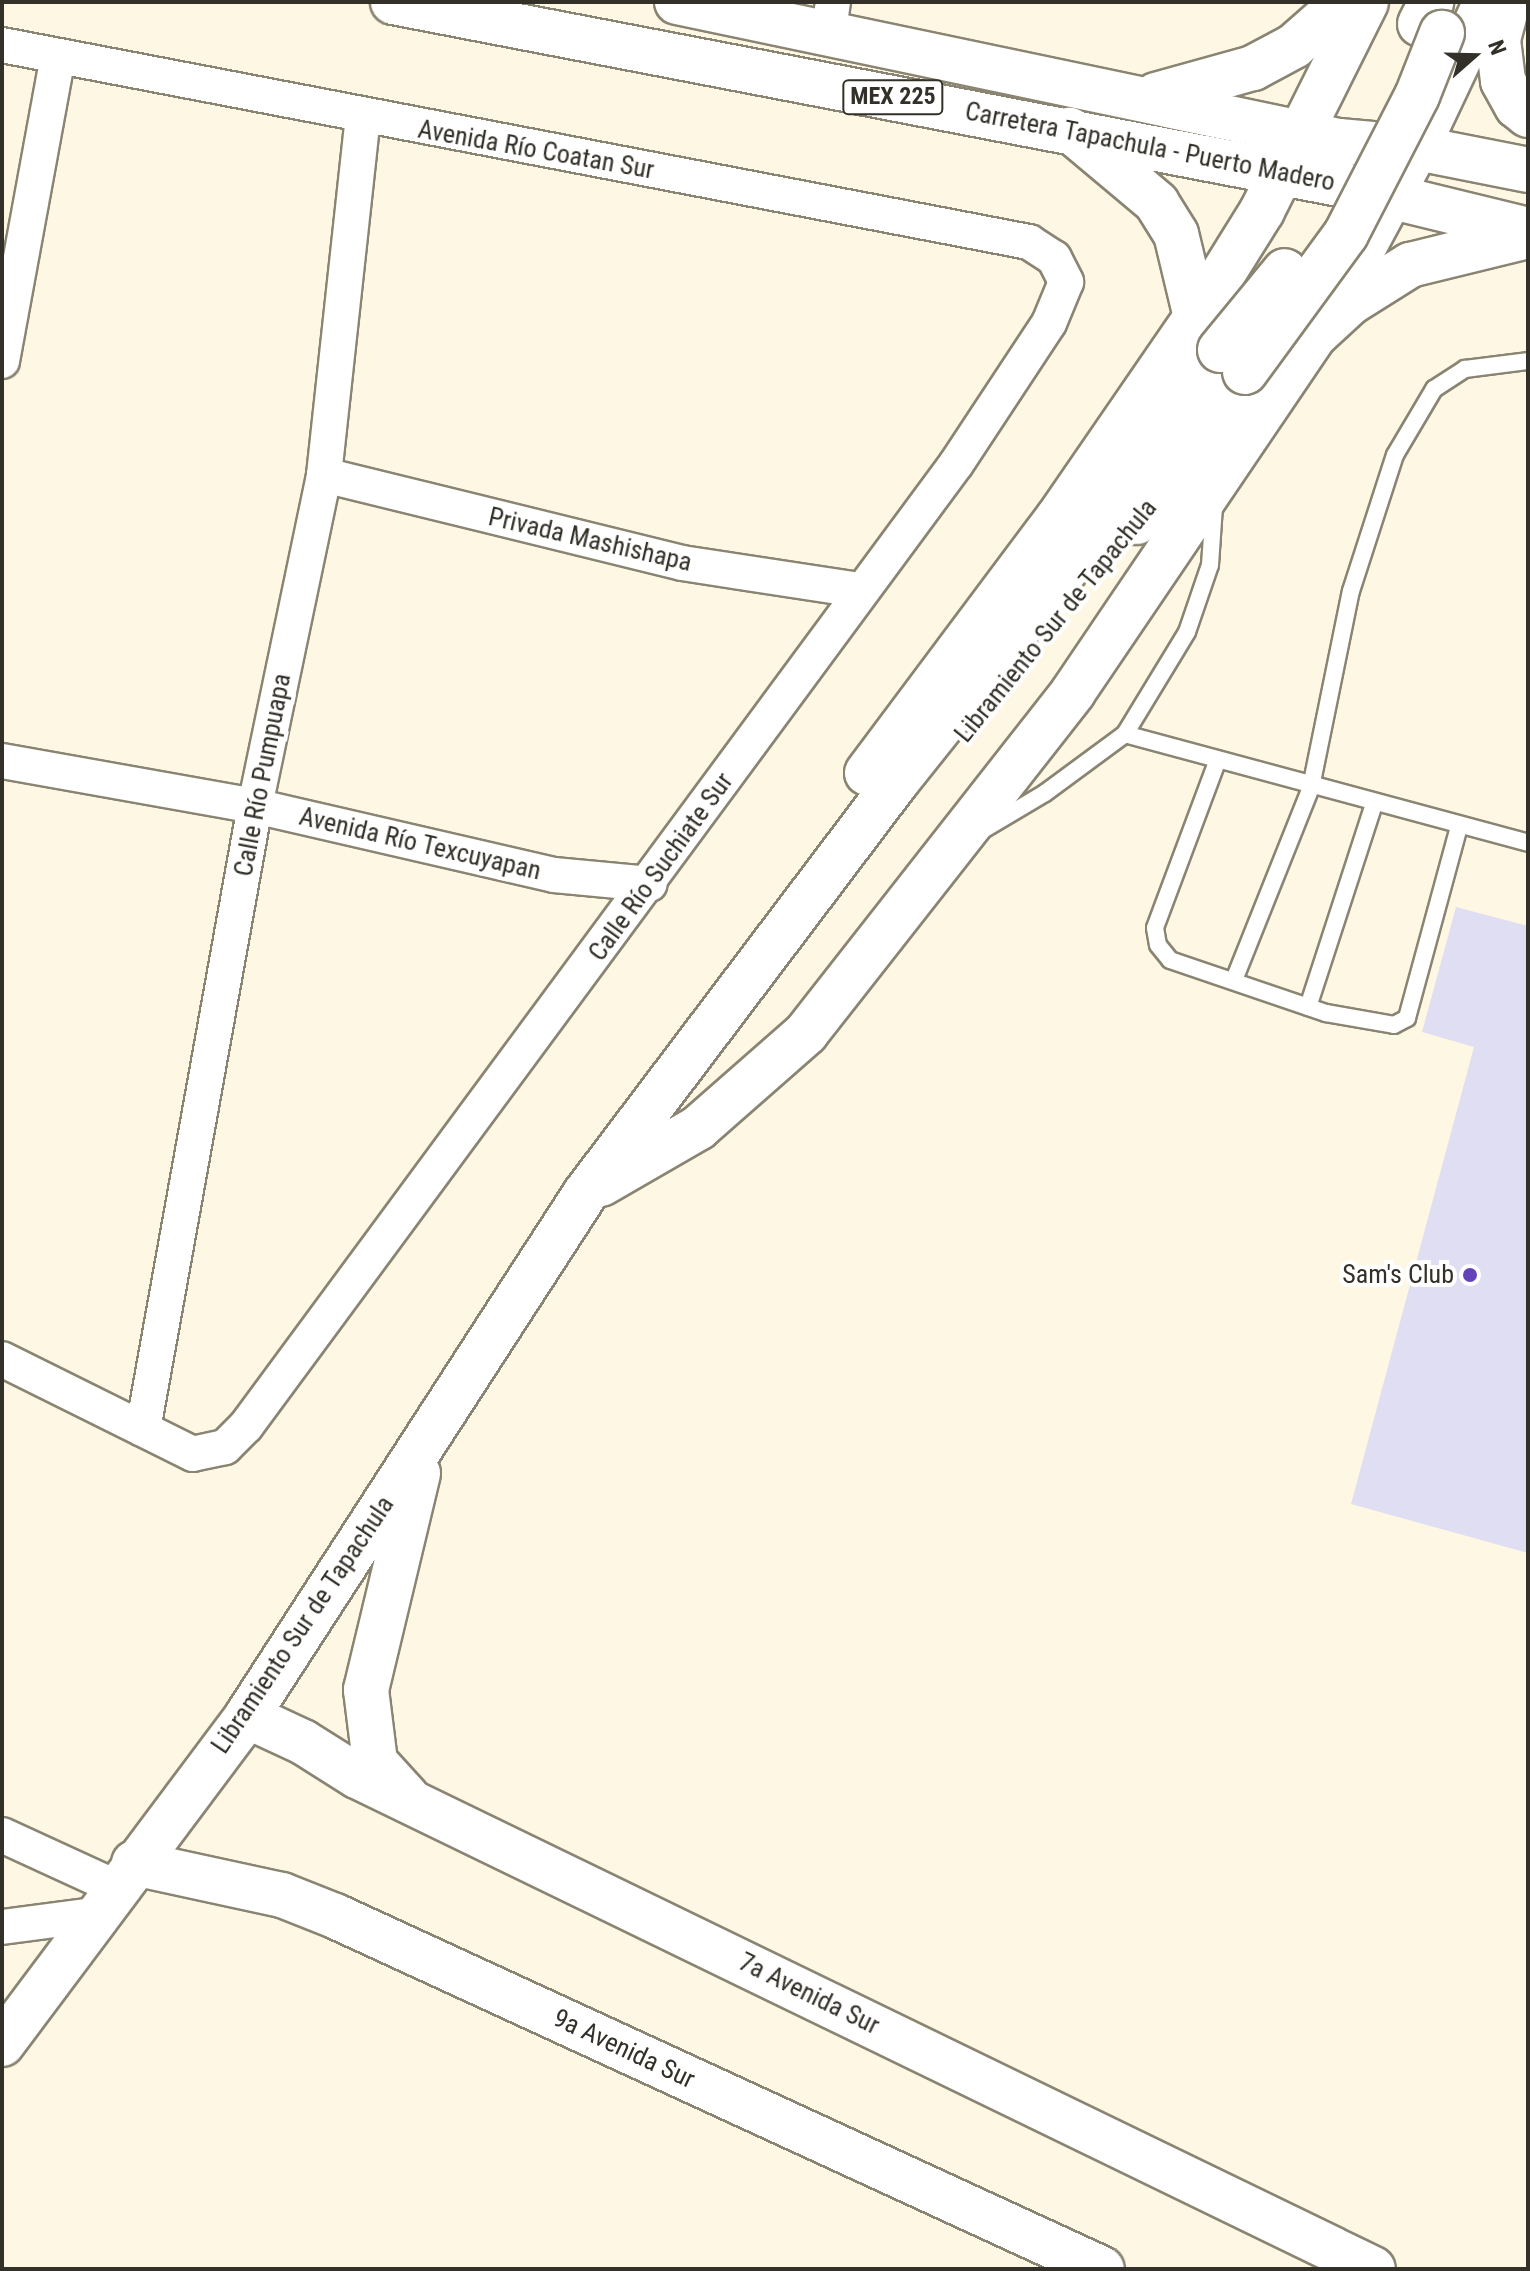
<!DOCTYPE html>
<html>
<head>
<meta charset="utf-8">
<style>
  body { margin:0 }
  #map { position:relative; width:1530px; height:2271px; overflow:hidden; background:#fef7e4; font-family:"Roboto Condensed",sans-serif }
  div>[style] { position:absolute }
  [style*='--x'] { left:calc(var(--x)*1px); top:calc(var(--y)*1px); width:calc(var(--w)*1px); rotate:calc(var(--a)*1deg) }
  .building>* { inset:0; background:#e0def2 }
  .roads { filter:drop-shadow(2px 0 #8a8472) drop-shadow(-2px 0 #8a8472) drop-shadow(0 2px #8a8472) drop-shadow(0 -2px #8a8472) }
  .lane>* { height:16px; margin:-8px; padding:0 8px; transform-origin:8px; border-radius:8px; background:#fff }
  .street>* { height:34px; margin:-17px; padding:0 17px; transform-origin:17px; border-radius:17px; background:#fff }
  .primary>* { height:44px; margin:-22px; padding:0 22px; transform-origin:22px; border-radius:22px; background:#fff }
  .bridges { filter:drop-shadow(2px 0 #8a8472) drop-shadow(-2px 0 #8a8472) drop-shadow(0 2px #8a8472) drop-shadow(0 -2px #8a8472) }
  .primary-bridge>* { height:44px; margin:-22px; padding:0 22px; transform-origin:22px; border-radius:22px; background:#fff }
  .dots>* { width:22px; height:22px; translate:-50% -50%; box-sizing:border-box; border:4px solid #fff; border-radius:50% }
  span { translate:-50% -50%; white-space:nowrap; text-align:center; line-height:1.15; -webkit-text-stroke:8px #fff; paint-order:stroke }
  .shield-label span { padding:2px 6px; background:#fff; border:2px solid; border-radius:6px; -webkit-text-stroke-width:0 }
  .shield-label { font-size:24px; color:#333029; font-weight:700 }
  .street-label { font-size:26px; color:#333029 }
  .poi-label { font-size:26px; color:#333029 }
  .right { translate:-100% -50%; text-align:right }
  .frame { position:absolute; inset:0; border:4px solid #333029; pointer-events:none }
  .north { position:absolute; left:1434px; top:16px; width:80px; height:80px; -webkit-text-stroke:6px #fff; paint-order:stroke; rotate:70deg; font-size:22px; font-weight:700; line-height:32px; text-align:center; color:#333029 }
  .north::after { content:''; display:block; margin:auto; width:28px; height:36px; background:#333029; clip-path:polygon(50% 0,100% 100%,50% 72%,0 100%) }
</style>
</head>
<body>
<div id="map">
  <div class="building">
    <div style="clip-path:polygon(1456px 907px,1528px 926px,1528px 1553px,1351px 1504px,1474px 1047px,1422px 1032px)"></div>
  </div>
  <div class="roads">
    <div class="lane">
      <div style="--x:1125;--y:734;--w:417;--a:15.1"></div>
      <div style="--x:1217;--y:762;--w:177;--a:110.5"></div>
      <div style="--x:1155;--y:928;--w:17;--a:80"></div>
      <div style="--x:1158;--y:945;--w:19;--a:51"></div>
      <div style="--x:1170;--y:960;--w:165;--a:18.8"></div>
      <div style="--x:1326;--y:1013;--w:69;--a:10"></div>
      <div style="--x:1394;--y:1025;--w:15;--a:-28"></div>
      <div style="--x:1407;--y:1018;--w:199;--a:-74.8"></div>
      <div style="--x:983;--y:830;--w:72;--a:-30.8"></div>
      <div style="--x:1045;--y:793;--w:99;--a:-36.4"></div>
      <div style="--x:1125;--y:734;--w:119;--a:-58.7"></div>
      <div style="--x:1187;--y:632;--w:71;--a:-71.1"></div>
      <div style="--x:1210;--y:565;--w:58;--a:-86.1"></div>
      <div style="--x:1234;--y:980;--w:208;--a:-68.2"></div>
      <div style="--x:1311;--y:787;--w:200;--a:-78.5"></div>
      <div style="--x:1351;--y:591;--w:143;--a:-72.1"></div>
      <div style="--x:1395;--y:455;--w:77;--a:-59.4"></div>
      <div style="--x:1434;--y:389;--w:37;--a:-33"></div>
      <div style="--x:1465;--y:369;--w:64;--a:-7.2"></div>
      <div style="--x:1308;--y:1007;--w:213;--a:-72"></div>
    </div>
    <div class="street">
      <div style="--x:829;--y:30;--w:28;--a:-82"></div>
      <div style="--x:2;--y:45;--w:1046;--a:10.86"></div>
      <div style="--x:1029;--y:242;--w:30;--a:33"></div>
      <div style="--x:1054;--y:258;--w:27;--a:63"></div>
      <div style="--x:1066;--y:282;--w:44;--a:112.5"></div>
      <div style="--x:1049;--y:323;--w:169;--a:123.4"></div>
      <div style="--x:956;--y:464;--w:1196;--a:126.43"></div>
      <div style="--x:246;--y:1426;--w:30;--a:135"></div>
      <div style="--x:225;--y:1447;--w:33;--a:168"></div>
      <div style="--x:193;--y:1454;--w:213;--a:-153.6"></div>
      <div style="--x:2;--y:361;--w:310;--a:-79.6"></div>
      <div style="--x:324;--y:475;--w:369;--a:13.8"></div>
      <div style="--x:682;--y:563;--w:178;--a:8.7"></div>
      <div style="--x:2;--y:761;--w:257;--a:10.1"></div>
      <div style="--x:255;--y:806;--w:307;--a:13"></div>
      <div style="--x:554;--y:875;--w:96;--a:5.4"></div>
      <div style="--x:143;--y:1429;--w:633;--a:-79.81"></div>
      <div style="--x:255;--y:806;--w:338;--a:-78.2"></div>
      <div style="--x:324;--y:475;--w:359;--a:-83.8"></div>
      <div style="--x:2;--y:1835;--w:124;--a:24.7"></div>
      <div style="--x:2;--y:1927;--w:92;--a:-7.5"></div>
    </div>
    <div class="primary">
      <div style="--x:393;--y:2;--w:968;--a:10.89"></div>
      <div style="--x:1344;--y:185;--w:189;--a:13.7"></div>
      <div style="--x:677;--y:2;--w:676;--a:11.86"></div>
      <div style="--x:1339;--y:141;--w:78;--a:5.1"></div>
      <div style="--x:1417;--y:148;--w:113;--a:11.2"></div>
      <div style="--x:1508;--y:2;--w:39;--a:105"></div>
      <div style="--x:1498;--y:40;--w:41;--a:83"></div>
      <div style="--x:1503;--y:81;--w:29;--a:61"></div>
      <div style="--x:1517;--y:106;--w:14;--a:39"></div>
      <div style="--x:1420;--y:24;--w:25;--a:-63"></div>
      <div style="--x:1156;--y:95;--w:101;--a:-15.6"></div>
      <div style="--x:1253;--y:68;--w:47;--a:-28.2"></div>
      <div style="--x:1294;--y:46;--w:67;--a:-41.3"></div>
      <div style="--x:1330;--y:310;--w:184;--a:-61.8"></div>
      <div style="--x:1417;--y:148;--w:161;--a:-64.7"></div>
      <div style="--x:1196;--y:317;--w:125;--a:-58.1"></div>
      <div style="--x:1262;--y:211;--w:233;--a:-63.5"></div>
      <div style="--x:1137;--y:522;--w:185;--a:-54.2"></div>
      <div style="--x:867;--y:773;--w:319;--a:-53.2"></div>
      <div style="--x:1058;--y:518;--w:244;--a:-55.5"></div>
      <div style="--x:1196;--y:317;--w:85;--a:-103.5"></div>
      <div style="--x:1176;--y:234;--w:36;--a:-122"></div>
      <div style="--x:1157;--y:203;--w:114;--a:-140"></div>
      <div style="--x:601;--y:1184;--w:112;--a:-30"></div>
      <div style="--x:698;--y:1128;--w:144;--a:-41.3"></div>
      <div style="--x:806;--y:1033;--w:433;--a:-51.9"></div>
      <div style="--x:1073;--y:692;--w:431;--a:-55.9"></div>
      <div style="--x:1315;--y:335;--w:49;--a:-42.5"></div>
      <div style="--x:1351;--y:302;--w:70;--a:-32.1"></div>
      <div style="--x:1410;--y:265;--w:122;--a:-13.8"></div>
      <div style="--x:247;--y:1716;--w:62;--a:24.9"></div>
      <div style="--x:303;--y:1742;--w:64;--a:32.2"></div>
      <div style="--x:357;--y:1776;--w:1129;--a:25.88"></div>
      <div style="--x:407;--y:1797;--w:47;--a:-132.4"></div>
      <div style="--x:375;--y:1762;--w:73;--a:-97.1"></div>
      <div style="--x:366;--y:1690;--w:223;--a:-76.5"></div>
      <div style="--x:134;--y:1863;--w:151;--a:12.2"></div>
      <div style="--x:282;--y:1895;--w:57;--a:21.6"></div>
      <div style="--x:335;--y:1916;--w:844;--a:24.71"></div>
      <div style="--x:2;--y:2044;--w:409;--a:-53.2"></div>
      <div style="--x:247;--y:1716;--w:622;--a:-57.08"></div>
      <div style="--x:585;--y:1194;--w:518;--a:-52.93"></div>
      <div style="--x:897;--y:781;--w:297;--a:-51.4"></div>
      <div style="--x:1082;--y:549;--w:242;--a:-55.3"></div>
    </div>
  </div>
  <div class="bridges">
    <div class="primary-bridge">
      <div style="--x:1220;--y:350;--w:102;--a:-50.6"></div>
      <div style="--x:1245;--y:372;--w:171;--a:-53.8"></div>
      <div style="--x:1346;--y:234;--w:155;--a:-62.8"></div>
      <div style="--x:1417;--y:96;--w:68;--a:-68.4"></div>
    </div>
  </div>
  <div class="dots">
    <div style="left:1470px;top:1275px;background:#6342ba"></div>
  </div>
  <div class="shield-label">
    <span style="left:893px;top:97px">MEX 225</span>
  </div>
  <div class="street-label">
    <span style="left:1150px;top:147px;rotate:11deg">Carretera Tapachula - Puerto Madero</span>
    <span style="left:536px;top:150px;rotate:10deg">Avenida Río Coatan Sur</span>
    <span style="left:590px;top:540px;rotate:13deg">Privada Mashishapa</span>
    <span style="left:1056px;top:621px;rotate:-51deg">Libramiento Sur de Tapachula</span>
    <span style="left:263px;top:775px;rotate:-79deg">Calle Río Pumpuapa</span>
    <span style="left:420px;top:844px;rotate:13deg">Avenida Río Texcuyapan</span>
    <span style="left:661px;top:867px;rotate:-54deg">Calle Río Suchiate Sur</span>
    <span style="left:303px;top:1625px;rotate:-56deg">Libramiento Sur de Tapachula</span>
    <span style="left:809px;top:1994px;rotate:26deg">7a Avenida Sur</span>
    <span style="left:624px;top:2049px;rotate:25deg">9a Avenida Sur</span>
  </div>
  <div class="poi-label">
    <span class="right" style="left:1454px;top:1275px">Sam's Club</span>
  </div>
  <div class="frame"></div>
  <div class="north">N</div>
</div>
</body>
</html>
